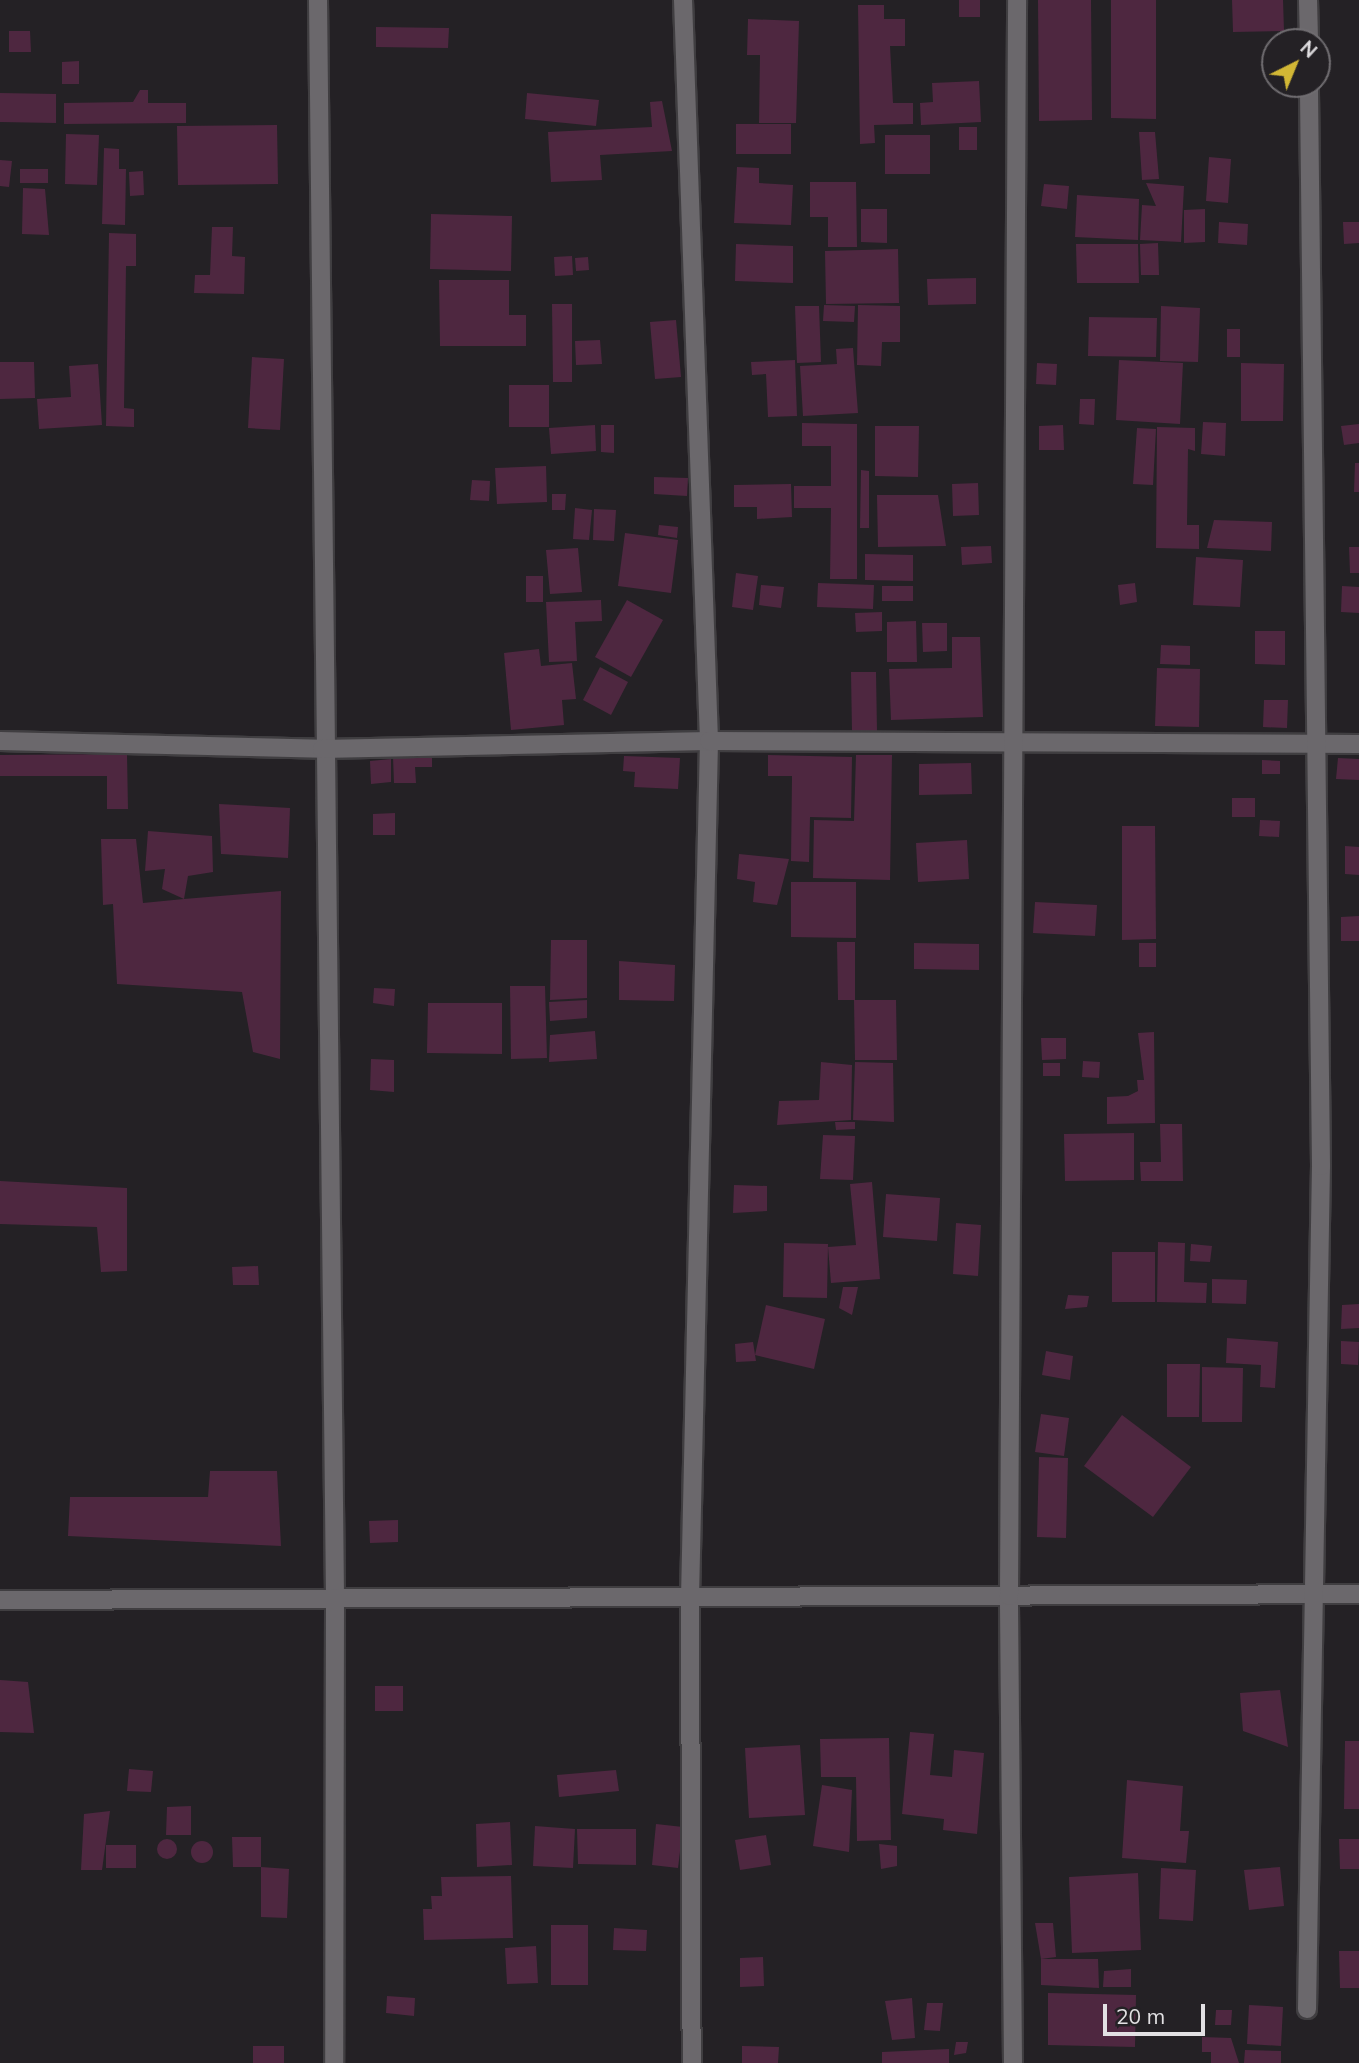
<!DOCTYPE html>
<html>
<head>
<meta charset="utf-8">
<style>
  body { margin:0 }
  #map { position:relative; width:1359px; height:2063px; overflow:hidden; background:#242125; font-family:Mulish,sans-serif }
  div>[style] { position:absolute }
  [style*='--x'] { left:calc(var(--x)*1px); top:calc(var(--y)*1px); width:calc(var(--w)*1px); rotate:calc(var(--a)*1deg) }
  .building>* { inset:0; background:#4e2740 }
  .round { border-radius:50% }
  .roads { filter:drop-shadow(2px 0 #403e41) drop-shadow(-2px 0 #403e41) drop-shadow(0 2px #403e41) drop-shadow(0 -2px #403e41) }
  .minor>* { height:18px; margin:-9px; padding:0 9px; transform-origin:9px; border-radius:9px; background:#6b686c }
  span { translate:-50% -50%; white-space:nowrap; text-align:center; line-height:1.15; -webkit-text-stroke:7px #242125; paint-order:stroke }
  .north { position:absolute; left:1261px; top:28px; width:70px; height:70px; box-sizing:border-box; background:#242125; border:2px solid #706d71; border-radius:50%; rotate:43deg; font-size:19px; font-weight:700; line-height:28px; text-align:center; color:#e2e0e3 }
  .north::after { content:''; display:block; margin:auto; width:24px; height:32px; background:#d2b735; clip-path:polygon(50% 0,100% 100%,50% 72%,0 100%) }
  .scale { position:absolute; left:1103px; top:2004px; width:102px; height:32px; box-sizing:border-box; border:4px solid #e2e0e3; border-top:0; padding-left:9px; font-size:21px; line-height:24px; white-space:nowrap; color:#e2e0e3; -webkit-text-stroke:5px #242125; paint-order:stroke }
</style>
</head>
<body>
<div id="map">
  <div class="building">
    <div style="clip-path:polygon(959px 0,980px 0,980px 17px,959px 17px)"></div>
    <div style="clip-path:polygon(1038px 0,1091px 0,1092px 120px,1039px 121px)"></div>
    <div style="clip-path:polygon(1111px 0,1156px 0,1156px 119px,1111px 118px)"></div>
    <div style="clip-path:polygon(1232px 0,1283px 0,1284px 31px,1233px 32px)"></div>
    <div style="clip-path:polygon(858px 5px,884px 5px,884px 19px,905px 19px,905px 46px,890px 46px,893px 103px,913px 103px,913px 124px,874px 125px,875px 143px,860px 144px)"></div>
    <div style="clip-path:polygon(748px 19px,799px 21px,796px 123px,759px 123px,760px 55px,747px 55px)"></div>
    <div style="clip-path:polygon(376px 27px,449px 28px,448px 48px,376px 47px)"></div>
    <div style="clip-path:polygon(9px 31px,30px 31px,31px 52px,9px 52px)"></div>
    <div style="clip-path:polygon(79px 61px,79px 84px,62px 84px,62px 62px)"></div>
    <div style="clip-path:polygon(979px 81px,981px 122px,921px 125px,920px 103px,933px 102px,932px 83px)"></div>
    <div style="clip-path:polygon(140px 90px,148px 90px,148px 103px,186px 103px,186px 123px,64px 124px,64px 103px,133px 102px)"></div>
    <div style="clip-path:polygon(0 93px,56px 94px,56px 123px,0 122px)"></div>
    <div style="clip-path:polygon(527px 93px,599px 100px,596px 126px,525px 119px)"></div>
    <div style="clip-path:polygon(662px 101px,672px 151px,600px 155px,602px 180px,551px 182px,548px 132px,652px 127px,650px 102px)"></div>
    <div style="clip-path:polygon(736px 124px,791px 124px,791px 154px,736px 154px)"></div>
    <div style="clip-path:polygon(277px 125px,278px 184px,178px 185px,177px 126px)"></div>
    <div style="clip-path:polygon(959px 127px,977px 127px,977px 150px,959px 150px)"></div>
    <div style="clip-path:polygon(1139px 132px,1155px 132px,1159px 179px,1142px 180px)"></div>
    <div style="clip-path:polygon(66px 134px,99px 135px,97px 185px,65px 184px)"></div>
    <div style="clip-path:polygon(885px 135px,930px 135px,930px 174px,885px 174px)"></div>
    <div style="clip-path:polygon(104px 148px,119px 149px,119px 169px,126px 169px,125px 225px,102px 224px)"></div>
    <div style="clip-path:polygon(1209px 157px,1231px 159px,1228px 203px,1206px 201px)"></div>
    <div style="clip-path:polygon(0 160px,12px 161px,9px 187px,0 186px)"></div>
    <div style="clip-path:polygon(737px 167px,759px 168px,759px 183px,793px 185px,791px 225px,734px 223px)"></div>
    <div style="clip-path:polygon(20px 169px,48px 169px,48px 183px,20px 183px)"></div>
    <div style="clip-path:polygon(143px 171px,144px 195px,130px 196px,129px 172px)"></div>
    <div style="clip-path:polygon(810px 182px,856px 182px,857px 247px,828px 247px,828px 217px,810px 217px)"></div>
    <div style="clip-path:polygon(1146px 183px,1184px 186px,1181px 242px,1140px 240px,1142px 205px,1156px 206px)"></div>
    <div style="clip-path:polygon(1044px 184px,1069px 186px,1067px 209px,1041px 206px)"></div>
    <div style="clip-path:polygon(23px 188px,45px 189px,49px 235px,22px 234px)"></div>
    <div style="clip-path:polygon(1077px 195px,1139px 199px,1138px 240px,1075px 237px)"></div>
    <div style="clip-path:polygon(861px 209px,887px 209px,887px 243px,861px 242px)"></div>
    <div style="clip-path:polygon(1205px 209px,1205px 242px,1184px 243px,1184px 210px)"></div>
    <div style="clip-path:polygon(431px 214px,512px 216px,511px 271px,430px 269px)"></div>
    <div style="clip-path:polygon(1219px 222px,1248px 224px,1247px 245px,1218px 243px)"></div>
    <div style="clip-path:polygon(1343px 222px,1359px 222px,1359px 243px,1344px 244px)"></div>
    <div style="clip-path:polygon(212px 227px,233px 227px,232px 256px,245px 257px,244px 294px,194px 293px,195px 275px,210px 275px)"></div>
    <div style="clip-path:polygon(109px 233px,136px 234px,136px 266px,126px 266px,124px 408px,134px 409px,134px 427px,106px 426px)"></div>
    <div style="clip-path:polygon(1158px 243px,1159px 275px,1141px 275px,1140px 244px)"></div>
    <div style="clip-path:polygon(736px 244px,793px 246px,793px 283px,735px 281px)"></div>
    <div style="clip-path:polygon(1076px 244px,1138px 244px,1139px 283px,1077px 283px)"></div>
    <div style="clip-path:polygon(898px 249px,899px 303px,826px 304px,825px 251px)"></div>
    <div style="clip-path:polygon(572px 256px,573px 275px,555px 276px,554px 257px)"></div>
    <div style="clip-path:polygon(588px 257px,589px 270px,576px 271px,575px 258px)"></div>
    <div style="clip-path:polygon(976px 278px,976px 304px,928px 305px,927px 279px)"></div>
    <div style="clip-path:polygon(439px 280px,509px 280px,509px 315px,526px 315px,526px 346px,440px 346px)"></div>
    <div style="clip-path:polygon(552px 304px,572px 304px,572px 382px,553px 382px)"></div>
    <div style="clip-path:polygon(824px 305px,855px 306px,854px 322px,823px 321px)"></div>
    <div style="clip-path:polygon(858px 305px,900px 306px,900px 342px,882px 342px,881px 366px,857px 365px)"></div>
    <div style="clip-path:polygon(795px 306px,819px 306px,821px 362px,797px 363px)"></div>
    <div style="clip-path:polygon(1161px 306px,1200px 308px,1198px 362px,1160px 361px)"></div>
    <div style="clip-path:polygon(1089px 317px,1157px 318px,1156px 357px,1088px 356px)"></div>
    <div style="clip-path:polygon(676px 320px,681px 377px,655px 379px,650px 322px)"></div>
    <div style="clip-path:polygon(1227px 329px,1240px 329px,1240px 357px,1227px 357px)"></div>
    <div style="clip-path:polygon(600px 340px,602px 364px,576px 365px,575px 341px)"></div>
    <div style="clip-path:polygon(853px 348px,858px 413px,803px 416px,800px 366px,837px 364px,836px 349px)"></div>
    <div style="clip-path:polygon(252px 357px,284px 359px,280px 430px,248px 428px)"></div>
    <div style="clip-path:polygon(795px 360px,797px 416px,768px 417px,766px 374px,752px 375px,751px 362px)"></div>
    <div style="clip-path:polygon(1119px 360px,1183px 363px,1180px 424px,1116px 420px)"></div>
    <div style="clip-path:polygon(0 362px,34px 362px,35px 398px,0 399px)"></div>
    <div style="clip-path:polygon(1037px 363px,1057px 364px,1056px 385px,1036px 384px)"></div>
    <div style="clip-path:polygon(1241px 363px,1284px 364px,1283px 421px,1241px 421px)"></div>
    <div style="clip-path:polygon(98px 364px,102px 425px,39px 429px,37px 399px,71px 397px,69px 366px)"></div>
    <div style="clip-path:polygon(509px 385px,549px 385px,549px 427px,509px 427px)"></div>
    <div style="clip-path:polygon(1080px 399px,1095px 399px,1094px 425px,1079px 424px)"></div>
    <div style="clip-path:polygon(1203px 422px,1226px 423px,1225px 456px,1201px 454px)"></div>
    <div style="clip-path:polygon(802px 423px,857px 424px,857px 579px,830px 579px,831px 508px,794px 508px,794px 486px,831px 486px,831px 446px,802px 446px)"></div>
    <div style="clip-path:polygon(1359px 424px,1359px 443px,1344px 445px,1341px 426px)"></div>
    <div style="clip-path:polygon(595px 425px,596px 451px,551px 454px,549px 428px)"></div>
    <div style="clip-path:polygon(601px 425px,614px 425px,614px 453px,601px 452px)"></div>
    <div style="clip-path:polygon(1063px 425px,1064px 450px,1039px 450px,1039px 426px)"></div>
    <div style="clip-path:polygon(875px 426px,919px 426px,918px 477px,875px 476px)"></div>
    <div style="clip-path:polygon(1157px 427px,1195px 428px,1195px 451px,1188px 449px,1187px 525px,1199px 525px,1199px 549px,1156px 548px)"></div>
    <div style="clip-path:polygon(1137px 428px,1156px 429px,1153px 485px,1133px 484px)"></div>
    <div style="clip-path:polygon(1355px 463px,1359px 463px,1359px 492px,1354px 492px)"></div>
    <div style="clip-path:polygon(546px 466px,547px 502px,497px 504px,495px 468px)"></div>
    <div style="clip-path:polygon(861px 470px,869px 471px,869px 528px,860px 528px)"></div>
    <div style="clip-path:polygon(654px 477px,688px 478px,687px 496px,654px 494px)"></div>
    <div style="clip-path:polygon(472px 480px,490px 481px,489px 501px,470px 500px)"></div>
    <div style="clip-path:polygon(978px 483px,979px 515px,953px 516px,952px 484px)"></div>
    <div style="clip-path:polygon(791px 484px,792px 517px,757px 519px,757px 507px,734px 507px,734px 485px)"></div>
    <div style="clip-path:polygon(552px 494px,566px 494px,565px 510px,552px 510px)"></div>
    <div style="clip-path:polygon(877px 495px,938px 495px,946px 546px,878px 547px)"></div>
    <div style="clip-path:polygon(575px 508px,592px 510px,589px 540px,573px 539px)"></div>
    <div style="clip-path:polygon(594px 509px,616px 510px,614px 541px,593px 540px)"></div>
    <div style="clip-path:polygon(1214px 520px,1272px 522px,1271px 551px,1207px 548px)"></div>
    <div style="clip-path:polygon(659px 525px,678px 527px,677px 538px,658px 535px)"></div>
    <div style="clip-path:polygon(625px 533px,678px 540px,671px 593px,618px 586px)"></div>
    <div style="clip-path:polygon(991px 546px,992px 563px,962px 565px,961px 547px)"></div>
    <div style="clip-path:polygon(1349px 547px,1359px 547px,1359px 573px,1350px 573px)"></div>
    <div style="clip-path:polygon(578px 548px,582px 592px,550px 594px,546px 550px)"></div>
    <div style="clip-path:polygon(865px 554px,913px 555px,913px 581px,865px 580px)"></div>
    <div style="clip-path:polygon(1196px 557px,1243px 560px,1240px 607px,1193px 605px)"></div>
    <div style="clip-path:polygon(736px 573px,758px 576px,753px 610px,732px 607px)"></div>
    <div style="clip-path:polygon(526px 576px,543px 576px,543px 602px,526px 602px)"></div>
    <div style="clip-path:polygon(818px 583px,874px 585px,873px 609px,817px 607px)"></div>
    <div style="clip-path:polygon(1135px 583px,1137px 602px,1120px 605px,1118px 585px)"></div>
    <div style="clip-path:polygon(761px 585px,784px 587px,781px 608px,759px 605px)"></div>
    <div style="clip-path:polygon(882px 586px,913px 586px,913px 601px,882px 601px)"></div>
    <div style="clip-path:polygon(1342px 586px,1359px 587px,1359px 613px,1341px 612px)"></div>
    <div style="clip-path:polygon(601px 600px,602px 621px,575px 622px,577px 661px,549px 662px,546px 602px)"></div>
    <div style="clip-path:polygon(627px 600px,663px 620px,631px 677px,595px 657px)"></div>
    <div style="clip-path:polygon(882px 612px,882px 631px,856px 632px,855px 613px)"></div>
    <div style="clip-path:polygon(916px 621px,917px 662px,887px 662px,887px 622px)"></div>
    <div style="clip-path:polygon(922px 623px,947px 623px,947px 651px,923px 652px)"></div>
    <div style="clip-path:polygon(1255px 631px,1285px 631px,1285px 665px,1255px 664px)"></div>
    <div style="clip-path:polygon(952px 637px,980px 637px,983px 717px,891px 720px,889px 669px,952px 668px)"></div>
    <div style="clip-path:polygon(1161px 645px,1190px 646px,1190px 665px,1160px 664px)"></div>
    <div style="clip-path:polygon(539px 649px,541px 666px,572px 663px,576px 699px,562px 700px,564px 725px,511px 730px,504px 653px)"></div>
    <div style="clip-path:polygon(600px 667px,628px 682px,611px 715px,583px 700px)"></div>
    <div style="clip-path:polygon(1157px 668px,1200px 669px,1199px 727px,1155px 726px)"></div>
    <div style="clip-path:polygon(851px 672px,876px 672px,877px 732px,852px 732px)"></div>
    <div style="clip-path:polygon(1264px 700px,1288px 700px,1287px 728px,1263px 727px)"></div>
    <div style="clip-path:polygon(127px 754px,128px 809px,107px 809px,107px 776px,0 776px,0 755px)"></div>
    <div style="clip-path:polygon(768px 755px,852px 757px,851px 818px,810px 817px,809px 862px,791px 861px,792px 776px,768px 776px)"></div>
    <div style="clip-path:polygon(856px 755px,892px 755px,890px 880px,813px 878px,814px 820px,854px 821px)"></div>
    <div style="clip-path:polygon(432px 756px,432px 767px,415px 767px,416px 783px,394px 783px,393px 757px)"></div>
    <div style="clip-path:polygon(624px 756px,680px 758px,678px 789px,634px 787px,635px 772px,623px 771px)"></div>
    <div style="clip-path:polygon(1338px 758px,1359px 759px,1359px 780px,1336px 779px)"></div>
    <div style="clip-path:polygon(391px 759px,391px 782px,371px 784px,370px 761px)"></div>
    <div style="clip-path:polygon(1262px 760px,1280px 761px,1280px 774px,1262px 774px)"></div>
    <div style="clip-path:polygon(971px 763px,972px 794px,919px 795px,919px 764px)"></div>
    <div style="clip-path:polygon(1232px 798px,1255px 798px,1255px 817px,1232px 817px)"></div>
    <div style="clip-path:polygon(219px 804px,290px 808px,288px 858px,221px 854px)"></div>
    <div style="clip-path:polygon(395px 813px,395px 835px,373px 835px,373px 814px)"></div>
    <div style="clip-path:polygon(1260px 820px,1280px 821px,1279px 837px,1259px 836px)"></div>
    <div style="clip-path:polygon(1122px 826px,1155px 826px,1156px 939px,1122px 940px)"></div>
    <div style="clip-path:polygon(148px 831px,212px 836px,213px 872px,188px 876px,184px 899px,281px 891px,280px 1059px,253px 1052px,242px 992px,117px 984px,113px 904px,103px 905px,101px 839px,136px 839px,143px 903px,184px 899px,162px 889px,165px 869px,145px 871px)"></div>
    <div style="clip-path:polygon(967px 840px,969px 879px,918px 882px,916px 843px)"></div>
    <div style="clip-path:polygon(1345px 846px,1359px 847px,1359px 875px,1345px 874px)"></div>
    <div style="clip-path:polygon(739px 854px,789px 859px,777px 905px,753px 902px,755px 882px,737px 879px)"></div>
    <div style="clip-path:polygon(791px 882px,856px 882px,856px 938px,791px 937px)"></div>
    <div style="clip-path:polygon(1035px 902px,1097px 905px,1095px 936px,1033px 933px)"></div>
    <div style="clip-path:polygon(1359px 916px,1359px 941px,1341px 941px,1341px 917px)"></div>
    <div style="clip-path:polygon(551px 940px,587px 940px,587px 998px,550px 1000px)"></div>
    <div style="clip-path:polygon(837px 942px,855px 942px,855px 1000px,838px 1000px)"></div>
    <div style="clip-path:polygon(914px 943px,979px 944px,979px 970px,914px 969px)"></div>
    <div style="clip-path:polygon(1139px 943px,1156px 943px,1156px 967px,1139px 967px)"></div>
    <div style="clip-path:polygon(619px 961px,675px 965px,674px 1001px,619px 1000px)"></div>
    <div style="clip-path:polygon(510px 986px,545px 986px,547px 1058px,511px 1059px)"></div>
    <div style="clip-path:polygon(374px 988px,395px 989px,394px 1006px,373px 1003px)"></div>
    <div style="clip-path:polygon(587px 1000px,587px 1018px,550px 1021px,549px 1002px)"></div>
    <div style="clip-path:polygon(854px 1000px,896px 1000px,897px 1060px,855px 1060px)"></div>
    <div style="clip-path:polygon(428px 1003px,502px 1003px,502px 1054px,427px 1053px)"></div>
    <div style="clip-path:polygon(595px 1031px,597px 1059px,549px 1062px,550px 1035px)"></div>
    <div style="clip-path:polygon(1154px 1032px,1155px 1123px,1107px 1124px,1107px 1097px,1128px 1096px,1138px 1091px,1137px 1080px,1144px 1080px,1138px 1033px)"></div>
    <div style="clip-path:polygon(1041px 1038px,1066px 1038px,1066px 1059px,1042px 1060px)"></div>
    <div style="clip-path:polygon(371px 1059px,394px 1060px,394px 1092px,370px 1090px)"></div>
    <div style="clip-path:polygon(1083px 1061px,1100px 1062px,1099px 1078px,1082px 1077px)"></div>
    <div style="clip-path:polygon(821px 1062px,852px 1065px,851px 1120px,777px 1125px,779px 1101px,819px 1100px)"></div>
    <div style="clip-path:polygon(855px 1062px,893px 1063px,894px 1122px,853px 1120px)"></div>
    <div style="clip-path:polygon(1043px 1063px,1060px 1063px,1060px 1076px,1043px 1076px)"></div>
    <div style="clip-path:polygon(835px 1122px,855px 1122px,855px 1129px,836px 1130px)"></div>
    <div style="clip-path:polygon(1160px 1124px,1182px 1124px,1183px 1181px,1141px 1181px,1140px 1162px,1161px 1162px)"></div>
    <div style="clip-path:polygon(1134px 1133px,1134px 1180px,1065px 1181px,1064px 1134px)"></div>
    <div style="clip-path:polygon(823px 1135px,855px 1136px,853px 1180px,820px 1179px)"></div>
    <div style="clip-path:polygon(0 1181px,127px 1188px,127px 1271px,101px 1272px,97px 1227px,0 1224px)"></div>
    <div style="clip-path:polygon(872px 1182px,880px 1279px,831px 1283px,828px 1247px,856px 1245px,850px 1184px)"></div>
    <div style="clip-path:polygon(734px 1185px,767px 1186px,767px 1211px,733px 1213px)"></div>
    <div style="clip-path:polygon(886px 1194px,940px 1198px,937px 1241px,883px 1237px)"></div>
    <div style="clip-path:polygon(956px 1223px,981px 1225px,978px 1276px,953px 1274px)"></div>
    <div style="clip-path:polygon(1158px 1242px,1185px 1243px,1184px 1282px,1207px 1283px,1206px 1303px,1157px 1302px)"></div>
    <div style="clip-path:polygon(784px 1243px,828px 1244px,827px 1298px,783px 1297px)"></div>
    <div style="clip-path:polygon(1191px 1244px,1212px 1246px,1210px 1262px,1190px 1261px)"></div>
    <div style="clip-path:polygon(1112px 1252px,1155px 1252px,1155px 1302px,1112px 1302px)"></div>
    <div style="clip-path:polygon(258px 1266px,259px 1285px,233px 1285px,232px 1267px)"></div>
    <div style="clip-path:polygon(1212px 1279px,1247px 1280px,1246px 1304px,1212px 1303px)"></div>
    <div style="clip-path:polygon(843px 1287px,858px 1287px,852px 1315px,839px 1308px)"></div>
    <div style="clip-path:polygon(1068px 1295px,1089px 1296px,1087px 1307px,1065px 1309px)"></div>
    <div style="clip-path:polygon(1359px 1304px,1359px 1328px,1341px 1329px,1342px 1305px)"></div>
    <div style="clip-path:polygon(766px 1305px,825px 1319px,814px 1369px,755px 1355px)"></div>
    <div style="clip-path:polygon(1227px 1338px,1278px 1342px,1275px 1388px,1260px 1387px,1261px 1365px,1226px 1363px)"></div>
    <div style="clip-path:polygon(1341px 1341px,1359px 1342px,1358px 1365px,1341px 1364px)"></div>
    <div style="clip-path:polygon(753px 1342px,756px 1361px,736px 1362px,735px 1344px)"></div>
    <div style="clip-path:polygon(1046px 1351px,1073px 1356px,1070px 1380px,1042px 1375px)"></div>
    <div style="clip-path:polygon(1167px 1364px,1200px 1364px,1199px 1417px,1167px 1417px)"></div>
    <div style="clip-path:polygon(1202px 1367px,1243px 1368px,1242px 1422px,1202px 1422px)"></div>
    <div style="clip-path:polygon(1041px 1414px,1069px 1418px,1064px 1456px,1035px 1452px)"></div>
    <div style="clip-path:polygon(1122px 1415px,1191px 1467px,1153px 1517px,1084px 1466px)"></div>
    <div style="clip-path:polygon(1039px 1457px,1068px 1458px,1066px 1538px,1037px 1537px)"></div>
    <div style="clip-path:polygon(210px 1471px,277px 1471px,281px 1546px,68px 1536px,70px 1497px,208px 1497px)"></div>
    <div style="clip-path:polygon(398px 1520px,398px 1542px,370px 1543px,369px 1521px)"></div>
    <div style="clip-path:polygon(0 1680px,28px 1682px,34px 1733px,0 1732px)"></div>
    <div style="clip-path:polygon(375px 1686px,403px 1686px,403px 1711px,375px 1711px)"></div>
    <div style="clip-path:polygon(1280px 1690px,1288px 1747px,1243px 1731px,1240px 1693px)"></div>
    <div style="clip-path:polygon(910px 1732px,934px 1734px,930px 1775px,952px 1777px,954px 1750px,984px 1753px,977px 1834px,943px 1830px,944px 1819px,902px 1814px)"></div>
    <div style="clip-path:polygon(889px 1738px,891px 1840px,857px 1841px,856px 1777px,821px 1777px,820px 1739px)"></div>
    <div style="clip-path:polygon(1345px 1741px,1359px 1741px,1359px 1809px,1344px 1809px)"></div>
    <div style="clip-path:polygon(800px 1745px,805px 1815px,749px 1818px,745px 1748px)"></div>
    <div style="clip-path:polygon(129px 1769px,153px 1771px,151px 1792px,127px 1791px)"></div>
    <div style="clip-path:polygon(616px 1770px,619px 1791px,559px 1797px,557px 1775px)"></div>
    <div style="clip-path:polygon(1127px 1780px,1183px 1786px,1180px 1831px,1189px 1831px,1186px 1863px,1122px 1858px)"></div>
    <div style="clip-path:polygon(822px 1785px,852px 1790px,849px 1852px,813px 1846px)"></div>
    <div style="clip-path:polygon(191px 1806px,191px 1835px,166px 1835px,167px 1807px)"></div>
    <div style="clip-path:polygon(110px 1811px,102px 1870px,81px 1870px,84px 1814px)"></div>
    <div style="clip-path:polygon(510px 1822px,512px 1865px,477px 1867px,476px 1824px)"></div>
    <div style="clip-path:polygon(656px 1824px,683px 1827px,678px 1868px,652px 1865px)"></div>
    <div style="clip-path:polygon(535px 1826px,575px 1829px,573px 1868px,533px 1866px)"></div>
    <div style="clip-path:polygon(577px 1829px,636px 1829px,636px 1865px,578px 1864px)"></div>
    <div style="clip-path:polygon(766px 1835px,771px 1865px,740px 1870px,735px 1840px)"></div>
    <div style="clip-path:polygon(232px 1837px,261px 1837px,261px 1867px,289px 1869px,287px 1918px,261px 1917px,261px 1867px,233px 1867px)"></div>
    <div class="round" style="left:157px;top:1839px;width:20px;height:20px"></div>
    <div style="clip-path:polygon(1339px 1839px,1359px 1839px,1359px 1869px,1340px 1869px)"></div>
    <div class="round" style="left:191px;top:1841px;width:22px;height:22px"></div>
    <div style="clip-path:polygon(879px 1844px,897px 1846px,897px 1866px,881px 1869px)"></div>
    <div style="clip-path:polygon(106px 1845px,136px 1845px,136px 1868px,106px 1868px)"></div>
    <div style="clip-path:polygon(1280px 1867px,1284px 1906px,1249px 1910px,1244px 1870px)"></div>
    <div style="clip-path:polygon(1161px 1868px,1196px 1870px,1193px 1921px,1159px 1919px)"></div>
    <div style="clip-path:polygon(1138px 1873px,1141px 1950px,1072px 1953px,1069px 1877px)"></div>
    <div style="clip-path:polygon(511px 1876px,513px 1938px,424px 1940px,423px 1909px,432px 1909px,431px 1896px,442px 1896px,441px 1877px)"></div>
    <div style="clip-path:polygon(1035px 1923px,1053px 1923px,1056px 1957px,1041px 1959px)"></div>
    <div style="clip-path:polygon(551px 1925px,588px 1925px,588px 1985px,551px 1985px)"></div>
    <div style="clip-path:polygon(614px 1928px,647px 1930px,646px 1951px,613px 1950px)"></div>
    <div style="clip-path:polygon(536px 1946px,538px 1983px,507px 1984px,505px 1948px)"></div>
    <div style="clip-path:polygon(1339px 1951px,1359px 1951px,1359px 1988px,1340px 1988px)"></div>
    <div style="clip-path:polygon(763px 1957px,764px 1986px,740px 1987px,740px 1958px)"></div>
    <div style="clip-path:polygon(1041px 1959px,1098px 1959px,1099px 1988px,1041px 1985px)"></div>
    <div style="clip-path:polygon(1131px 1969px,1131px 1987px,1103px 1987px,1104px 1971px)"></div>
    <div style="clip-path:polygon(1048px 1993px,1136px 1995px,1135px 2047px,1048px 2045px)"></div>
    <div style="clip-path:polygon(387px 1996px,415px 1998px,414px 2016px,386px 2013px)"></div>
    <div style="clip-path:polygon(912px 1998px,915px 2038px,892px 2040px,885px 2001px)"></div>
    <div style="clip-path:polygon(927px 2003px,943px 2003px,940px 2031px,924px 2030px)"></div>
    <div style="clip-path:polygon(1249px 2005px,1283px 2007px,1281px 2046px,1247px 2044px)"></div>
    <div style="clip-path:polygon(1216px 2010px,1232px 2010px,1231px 2025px,1215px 2025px)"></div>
    <div style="clip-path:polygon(1202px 2037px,1231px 2038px,1239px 2063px,1211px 2063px,1211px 2052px,1202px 2052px)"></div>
    <div style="clip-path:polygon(956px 2042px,968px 2042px,966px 2053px,954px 2055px)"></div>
    <div style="clip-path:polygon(253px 2046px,284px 2046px,284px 2063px,253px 2063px)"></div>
    <div style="clip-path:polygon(742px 2046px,779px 2047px,778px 2063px,742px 2063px)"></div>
    <div style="clip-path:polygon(949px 2049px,949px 2063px,882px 2063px,882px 2052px)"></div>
    <div style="clip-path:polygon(1245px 2050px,1281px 2051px,1281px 2063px,1244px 2063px)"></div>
  </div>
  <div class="roads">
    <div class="minor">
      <div style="--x:318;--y:0;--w:1598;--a:89.39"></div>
      <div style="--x:335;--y:1598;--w:465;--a:90.1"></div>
      <div style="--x:683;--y:0;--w:741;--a:87.99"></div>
      <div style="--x:709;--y:741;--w:856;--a:91.27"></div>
      <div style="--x:690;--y:1597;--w:466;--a:89.8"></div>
      <div style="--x:1308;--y:0;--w:42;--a:88.6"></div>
      <div style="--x:0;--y:741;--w:322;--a:1.4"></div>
      <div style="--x:322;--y:749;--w:387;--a:-1.2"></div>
      <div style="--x:709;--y:741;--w:650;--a:0.26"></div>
      <div style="--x:0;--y:1600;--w:1359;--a:-0.25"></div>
      <div style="--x:1307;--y:2009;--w:843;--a:-89.05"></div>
      <div style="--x:1321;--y:1166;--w:1082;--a:-90.64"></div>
      <div style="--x:1013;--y:2063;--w:467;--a:-90.5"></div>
      <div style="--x:1009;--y:1596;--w:1596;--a:-89.71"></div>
    </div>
  </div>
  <div class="north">N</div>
  <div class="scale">20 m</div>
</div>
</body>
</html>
